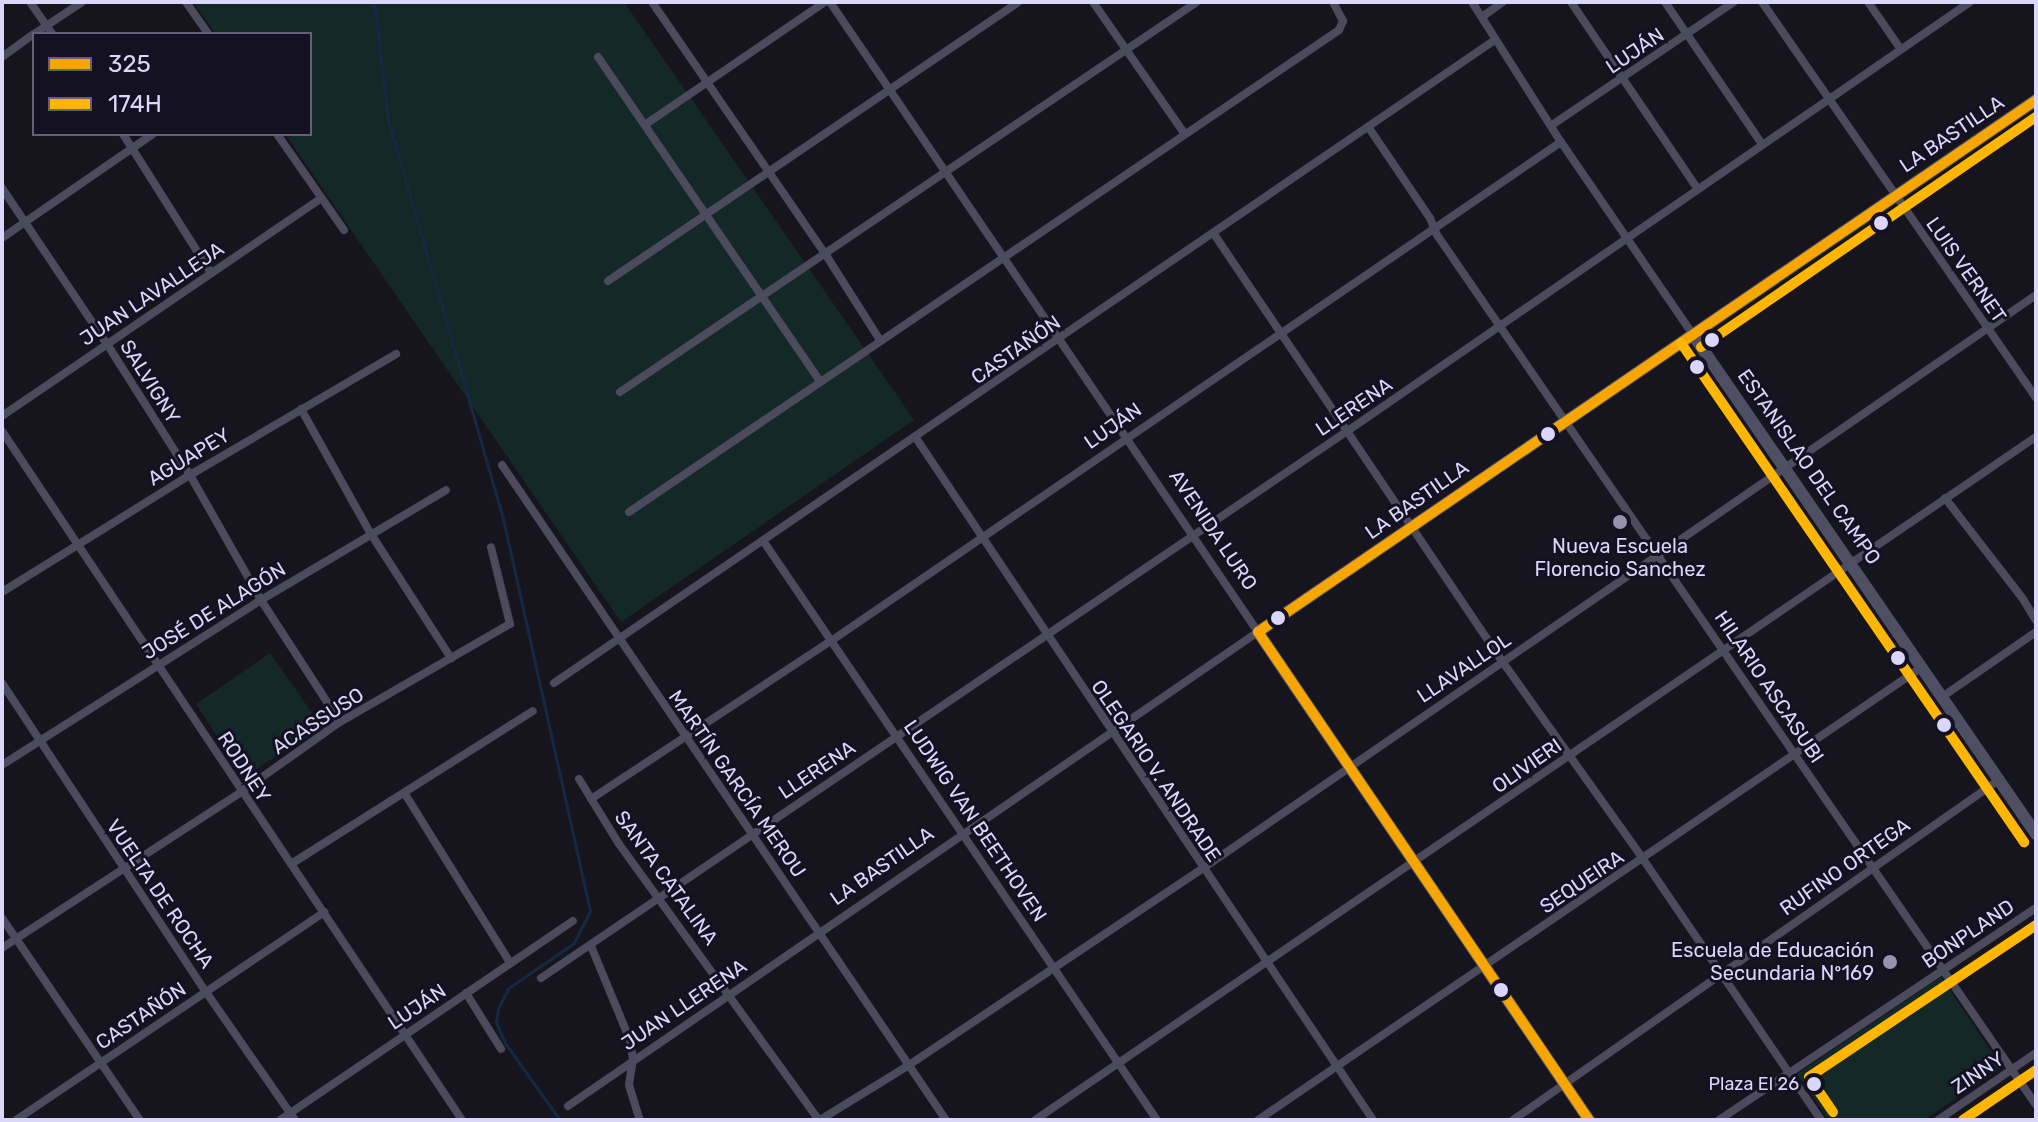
<!DOCTYPE html>
<html>
<head>
<meta charset="utf-8">
<style>
  body { margin:0 }
  #map { position:relative; width:2038px; height:1122px; overflow:hidden; background:#16151e; font-family:Rubik,sans-serif }
  div>[style] { position:absolute }
  [style*='--x'] { left:calc(var(--x)*1px); top:calc(var(--y)*1px); width:calc(var(--w)*1px); rotate:calc(var(--a)*1deg) }
  .green>* { inset:0; background:#152828 }
  .stream>* { height:3px; margin:-1.5px; padding:0 1.5px; transform-origin:1.5px; border-radius:1.5px; background:#162943 }
  .street>* { height:8px; margin:-4px; padding:0 4px; transform-origin:4px; border-radius:4px; background:#4c4b5d }
  .secondary>* { height:12px; margin:-6px; padding:0 6px; transform-origin:6px; border-radius:6px; background:#4f4f64 }
  .bus-1>* { height:10px; margin:-5px; padding:0 5px; transform-origin:5px; border-radius:5px; background:#f7a600 }
  .bus-2>* { height:10px; margin:-5px; padding:0 5px; transform-origin:5px; border-radius:5px; background:#feb600 }
  .dots>* { width:22px; height:22px; translate:-50% -50%; box-sizing:border-box; border:4px solid #131122; border-radius:50% }
  span { translate:-50% -50%; white-space:nowrap; text-align:center; line-height:1.15; -webkit-text-stroke:6px #131122; paint-order:stroke }
  .bus-label { font-size:18px; color:#dad7fa }
  .right { translate:-100% -50%; text-align:right }
  .street-label { font-size:20px; color:#dad7fa }
  .poi-label { font-size:20px; color:#dad7fa }
  .frame { position:absolute; inset:0; border:4px solid #dad7fa; pointer-events:none }
  .legend { position:absolute; left:32px; top:32px; width:280px; height:104px; box-sizing:border-box; background:#131122; border:2px solid #636078; margin:0; padding:10px 14px; list-style:none; font-size:24px; color:#dad7fa }
  .legend li { display:flex; align-items:center; gap:16px; height:40px }
  .legend b { width:40px; border:2px solid #636078 }
</style>
</head>
<body>
<div id="map">
  <div class="green">
    <div style="clip-path:polygon(193px 2px,624px 2px,914px 420px,621px 622px,285px 134px,310px 134px,310px 34px,216px 34px)"></div>
    <div style="clip-path:polygon(270px 653px,322px 727px,244px 777px,196px 704px)"></div>
    <div style="clip-path:polygon(1941px 977px,2002px 1067px,1924px 1120px,1829px 1120px,1797px 1074px)"></div>
  </div>
  <div class="stream">
    <div style="--x:374;--y:2;--w:119;--a:83.2"></div>
    <div style="--x:388;--y:120;--w:419;--a:73.9"></div>
    <div style="--x:504;--y:523;--w:397;--a:77.5"></div>
    <div style="--x:590;--y:911;--w:36;--a:117"></div>
    <div style="--x:574;--y:943;--w:81;--a:145.5"></div>
    <div style="--x:508;--y:989;--w:22;--a:117"></div>
    <div style="--x:498;--y:1009;--w:13;--a:99"></div>
    <div style="--x:496;--y:1022;--w:23;--a:67"></div>
    <div style="--x:505;--y:1043;--w:95;--a:54.5"></div>
  </div>
  <div class="street">
    <div style="--x:30;--y:2;--w:39;--a:55"></div>
    <div style="--x:186;--y:2;--w:39;--a:55"></div>
    <div style="--x:652;--y:2;--w:307;--a:55.5"></div>
    <div style="--x:826;--y:255;--w:101;--a:57.6"></div>
    <div style="--x:1093;--y:2;--w:160;--a:55.2"></div>
    <div style="--x:1472;--y:2;--w:166;--a:57.6"></div>
    <div style="--x:1561;--y:142;--w:234;--a:55.6"></div>
    <div style="--x:1571;--y:2;--w:225;--a:55.9"></div>
    <div style="--x:1665;--y:2;--w:172;--a:55.7"></div>
    <div style="--x:1762;--y:2;--w:482;--a:55.3"></div>
    <div style="--x:1868;--y:2;--w:56;--a:55.2"></div>
    <div style="--x:1482;--y:17;--w:26;--a:-36"></div>
    <div style="--x:34;--y:34;--w:58;--a:-33.7"></div>
    <div style="--x:2;--y:57;--w:39;--a:-36"></div>
    <div style="--x:598;--y:57;--w:393;--a:55.6"></div>
    <div style="--x:646;--y:124;--w:217;--a:-34.3"></div>
    <div style="--x:1552;--y:125;--w:220;--a:-34.1"></div>
    <div style="--x:1369;--y:128;--w:109;--a:55.9"></div>
    <div style="--x:1430;--y:218;--w:18;--a:68"></div>
    <div style="--x:1437;--y:235;--w:1056;--a:55.45"></div>
    <div style="--x:123;--y:134;--w:165;--a:57.7"></div>
    <div style="--x:277;--y:134;--w:117;--a:55.1"></div>
    <div style="--x:2;--y:188;--w:188;--a:56.1"></div>
    <div style="--x:107;--y:344;--w:155;--a:57.6"></div>
    <div style="--x:190;--y:475;--w:144;--a:60.4"></div>
    <div style="--x:261;--y:600;--w:145;--a:57.1"></div>
    <div style="--x:1214;--y:234;--w:515;--a:56"></div>
    <div style="--x:1502;--y:661;--w:243;--a:54.5"></div>
    <div style="--x:1643;--y:859;--w:316;--a:55.7"></div>
    <div style="--x:2;--y:238;--w:183;--a:-34.6"></div>
    <div style="--x:608;--y:281;--w:496;--a:-34.2"></div>
    <div style="--x:620;--y:392;--w:696;--a:-34.06"></div>
    <div style="--x:301;--y:409;--w:143;--a:60.8"></div>
    <div style="--x:371;--y:534;--w:148;--a:57.2"></div>
    <div style="--x:2;--y:416;--w:386;--a:-34.3"></div>
    <div style="--x:2;--y:431;--w:828;--a:56.27"></div>
    <div style="--x:916;--y:438;--w:821;--a:56.17"></div>
    <div style="--x:502;--y:465;--w:791;--a:55.87"></div>
    <div style="--x:1945;--y:498;--w:128;--a:52.3"></div>
    <div style="--x:2023;--y:599;--w:26;--a:59"></div>
    <div style="--x:629;--y:512;--w:858;--a:-34.17"></div>
    <div style="--x:1339;--y:30;--w:10;--a:-66"></div>
    <div style="--x:1343;--y:21;--w:21;--a:-118"></div>
    <div style="--x:764;--y:542;--w:699;--a:55.79"></div>
    <div style="--x:2;--y:592;--w:221;--a:-31.9"></div>
    <div style="--x:190;--y:475;--w:239;--a:-30.4"></div>
    <div style="--x:2;--y:683;--w:370;--a:56.6"></div>
    <div style="--x:206;--y:992;--w:156;--a:55.2"></div>
    <div style="--x:554;--y:683;--w:1140;--a:-34.35"></div>
    <div style="--x:1942;--y:697;--w:114;--a:-34.7"></div>
    <div style="--x:2;--y:765;--w:307;--a:-32.5"></div>
    <div style="--x:261;--y:600;--w:215;--a:-30.7"></div>
    <div style="--x:579;--y:779;--w:76;--a:58.4"></div>
    <div style="--x:619;--y:844;--w:341;--a:54.1"></div>
    <div style="--x:405;--y:794;--w:199;--a:58.1"></div>
    <div style="--x:591;--y:799;--w:287;--a:-33.4"></div>
    <div style="--x:831;--y:641;--w:884;--a:-34.36"></div>
    <div style="--x:291;--y:864;--w:286;--a:-32.3"></div>
    <div style="--x:2;--y:918;--w:245;--a:55.7"></div>
    <div style="--x:591;--y:946;--w:102;--a:67.5"></div>
    <div style="--x:630;--y:1040;--w:19;--a:81"></div>
    <div style="--x:633;--y:1059;--w:26;--a:99"></div>
    <div style="--x:629;--y:1085;--w:37;--a:73"></div>
    <div style="--x:2;--y:948;--w:285;--a:-33.1"></div>
    <div style="--x:241;--y:792;--w:121;--a:-35.3"></div>
    <div style="--x:340;--y:722;--w:196;--a:-30"></div>
    <div style="--x:510;--y:624;--w:79;--a:-103.9"></div>
    <div style="--x:541;--y:978;--w:973;--a:-34.15"></div>
    <div style="--x:1346;--y:432;--w:758;--a:-34.57"></div>
    <div style="--x:466;--y:993;--w:66;--a:58"></div>
    <div style="--x:568;--y:1106;--w:837;--a:-34.49"></div>
    <div style="--x:1258;--y:632;--w:762;--a:-124.19"></div>
    <div style="--x:16;--y:1120;--w:372;--a:-34"></div>
    <div style="--x:280;--y:1120;--w:354;--a:-34.2"></div>
    <div style="--x:820;--y:1120;--w:105;--a:-31.7"></div>
    <div style="--x:909;--y:1065;--w:353;--a:-33.8"></div>
    <div style="--x:1202;--y:869;--w:1012;--a:-34.54"></div>
    <div style="--x:1035;--y:1120;--w:1212;--a:-34.31"></div>
    <div style="--x:1258;--y:1120;--w:804;--a:-34.3"></div>
    <div style="--x:1513;--y:1120;--w:593;--a:-34.98"></div>
    <div style="--x:1719;--y:1120;--w:381;--a:-33.8"></div>
    <div style="--x:1938;--y:1120;--w:119;--a:-34.4"></div>
  </div>
  <div class="secondary">
    <div style="--x:1693;--y:335;--w:606;--a:55.5"></div>
    <div style="--x:1589;--y:1120;--w:590;--a:-124.15"></div>
    <div style="--x:1258;--y:632;--w:943;--a:-34.36"></div>
  </div>
  <div class="bus-1">
    <div style="--x:1258;--y:632;--w:943;--a:-34.36"></div>
    <div style="--x:1258;--y:632;--w:590;--a:55.85"></div>
  </div>
  <div class="bus-2">
    <div style="--x:1681;--y:343;--w:606;--a:55.5"></div>
    <div style="--x:1701;--y:347;--w:406;--a:-34.5"></div>
    <div style="--x:1833;--y:1112;--w:42;--a:-124.4"></div>
    <div style="--x:1809;--y:1077;--w:273;--a:-33.8"></div>
    <div style="--x:1963;--y:1120;--w:88;--a:-34.4"></div>
  </div>
  <div class="dots">
    <div style="left:1881px;top:223px;background:#dad7fa"></div>
    <div style="left:1712px;top:340px;background:#dad7fa"></div>
    <div style="left:1697px;top:367px;background:#dad7fa"></div>
    <div style="left:1548px;top:434px;background:#dad7fa"></div>
    <div style="left:1620px;top:522px;background:#9593ad"></div>
    <div style="left:1278px;top:618px;background:#dad7fa"></div>
    <div style="left:1898px;top:658px;background:#dad7fa"></div>
    <div style="left:1944px;top:725px;background:#dad7fa"></div>
    <div style="left:1890px;top:962px;background:#9593ad"></div>
    <div style="left:1501px;top:990px;background:#dad7fa"></div>
    <div style="left:1814px;top:1084px;background:#dad7fa"></div>
  </div>
  <div class="bus-label">
    <span class="right" style="left:1799px;top:1084px">Plaza El 26</span>
  </div>
  <div class="street-label">
    <span style="left:1635px;top:51px;rotate:-34deg">LUJÁN</span>
    <span style="left:1952px;top:134px;rotate:-34deg">LA BASTILLA</span>
    <span style="left:1966px;top:270px;rotate:55deg">LUIS VERNET</span>
    <span style="left:152px;top:294px;rotate:-34deg">JUAN LAVALLEJA</span>
    <span style="left:1016px;top:350px;rotate:-35deg">CASTAÑÓN</span>
    <span style="left:150px;top:382px;rotate:58deg">SALVIGNY</span>
    <span style="left:1354px;top:407px;rotate:-34deg">LLERENA</span>
    <span style="left:1113px;top:426px;rotate:-35deg">LUJÁN</span>
    <span style="left:189px;top:457px;rotate:-31deg">AGUAPEY</span>
    <span style="left:1809px;top:467px;rotate:55deg">ESTANISLAO DEL CAMPO</span>
    <span style="left:1417px;top:500px;rotate:-35deg">LA BASTILLA</span>
    <span style="left:1213px;top:530px;rotate:56deg">AVENIDA LURO</span>
    <span style="left:214px;top:611px;rotate:-32deg">JOSÉ DE ALAGÓN</span>
    <span style="left:1464px;top:668px;rotate:-34deg">LLAVALLOL</span>
    <span style="left:1769px;top:687px;rotate:56deg">HILARIO ASCASUBI</span>
    <span style="left:318px;top:721px;rotate:-33deg">ACASSUSO</span>
    <span style="left:1527px;top:766px;rotate:-35deg">OLIVIERI</span>
    <span style="left:244px;top:767px;rotate:57deg">RODNEY</span>
    <span style="left:817px;top:770px;rotate:-34deg">LLERENA</span>
    <span style="left:1156px;top:771px;rotate:56deg">OLEGARIO V. ANDRADE</span>
    <span style="left:737px;top:784px;rotate:55deg">MARTÍN GARCÍA MEROU</span>
    <span style="left:975px;top:821px;rotate:56deg">LUDWIG VAN BEETHOVEN</span>
    <span style="left:882px;top:866px;rotate:-35deg">LA BASTILLA</span>
    <span style="left:1845px;top:867px;rotate:-35deg">RUFINO ORTEGA</span>
    <span style="left:666px;top:878px;rotate:54deg">SANTA CATALINA</span>
    <span style="left:1582px;top:882px;rotate:-34deg">SEQUEIRA</span>
    <span style="left:160px;top:894px;rotate:56deg">VUELTA DE ROCHA</span>
    <span style="left:1968px;top:934px;rotate:-34deg">BONPLAND</span>
    <span style="left:684px;top:1005px;rotate:-34deg">JUAN LLERENA</span>
    <span style="left:417px;top:1007px;rotate:-34deg">LUJÁN</span>
    <span style="left:141px;top:1016px;rotate:-34deg">CASTAÑÓN</span>
    <span style="left:1978px;top:1073px;rotate:-34deg">ZINNY</span>
  </div>
  <div class="poi-label">
    <span style="left:1620px;top:558px">Nueva Escuela<br>Florencio Sanchez</span>
    <span class="right" style="left:1874px;top:962px">Escuela de Educación<br>Secundaria Nº169</span>
  </div>
  <div class="frame"></div>
  <ul class="legend">
  <li><b style="height:10px;background:#f7a600"></b>325</li>
  <li><b style="height:10px;background:#feb600"></b>174H</li>
  </ul>
</div>
</body>
</html>
